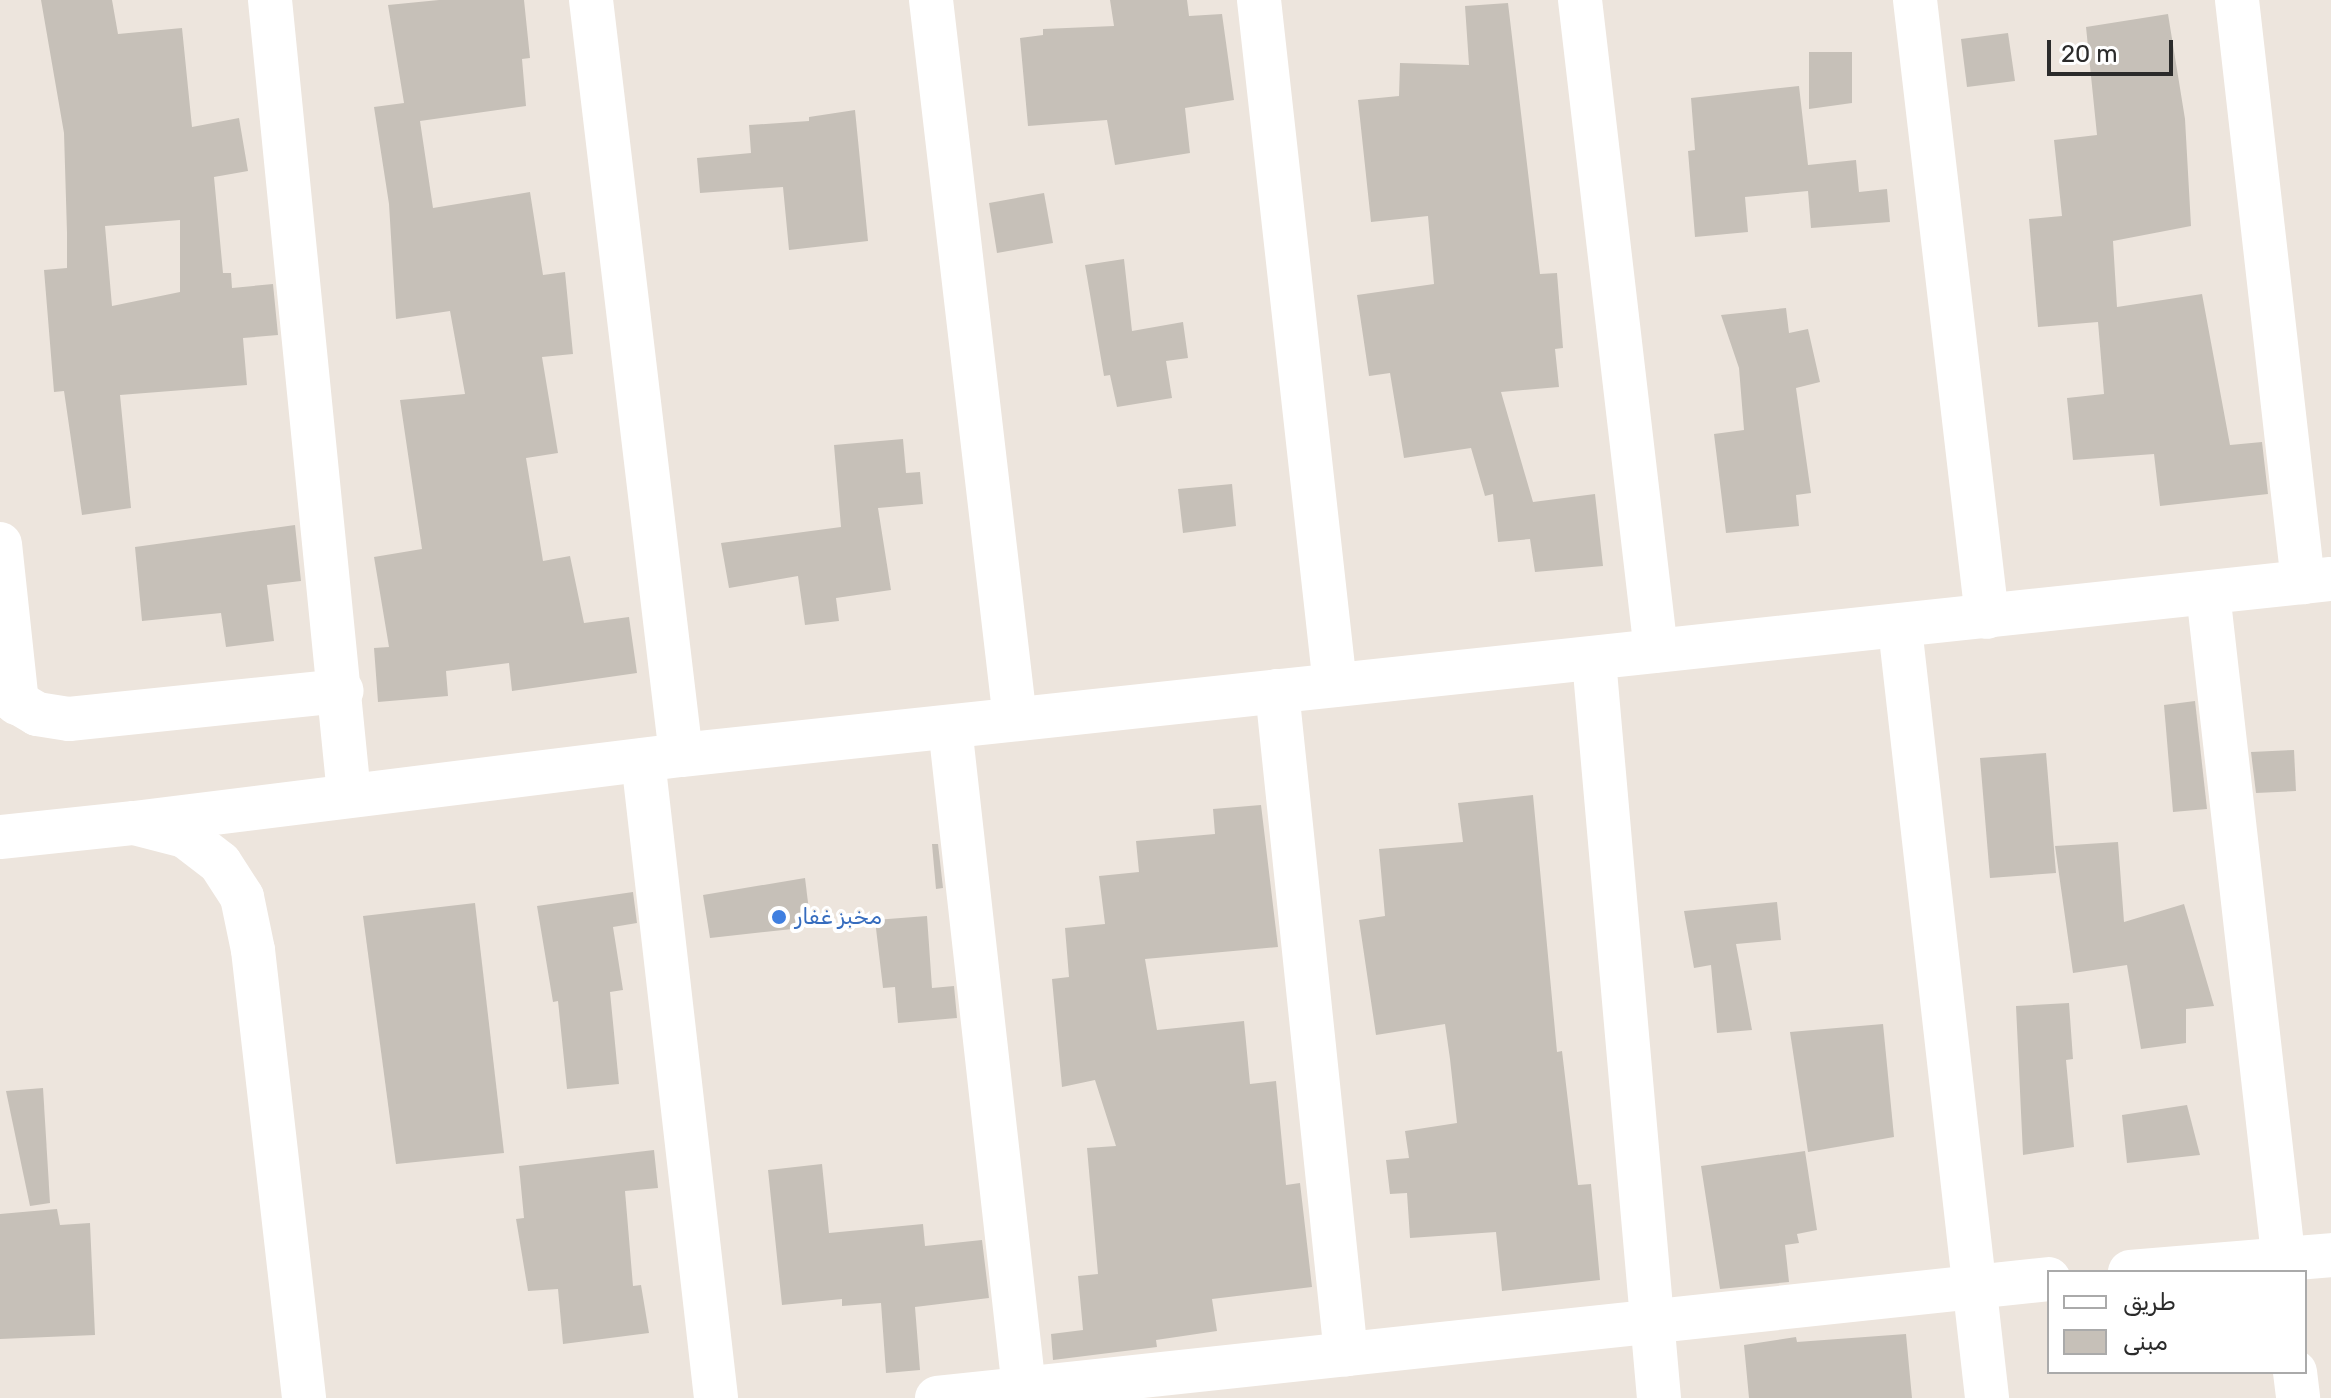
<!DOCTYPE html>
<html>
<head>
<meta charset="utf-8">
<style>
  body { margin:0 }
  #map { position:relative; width:2331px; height:1398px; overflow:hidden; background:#ede5dd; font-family:Rubik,Vazirmatn,sans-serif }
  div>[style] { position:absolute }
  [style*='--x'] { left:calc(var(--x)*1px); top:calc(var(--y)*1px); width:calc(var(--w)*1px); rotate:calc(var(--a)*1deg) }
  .building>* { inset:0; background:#c6c0b8 }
  .street>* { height:44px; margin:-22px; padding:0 22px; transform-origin:22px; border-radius:22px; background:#fff }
  .secondary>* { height:44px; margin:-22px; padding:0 22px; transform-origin:22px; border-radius:22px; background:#fff }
  .dots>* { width:22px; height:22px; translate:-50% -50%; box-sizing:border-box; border:4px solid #fff; border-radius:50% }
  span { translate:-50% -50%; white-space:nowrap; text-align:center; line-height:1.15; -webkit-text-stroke:8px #fff; paint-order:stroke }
  .shop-label { font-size:22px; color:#366cbe }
  .left { translate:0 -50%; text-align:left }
  .legend { position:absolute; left:2047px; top:1270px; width:260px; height:104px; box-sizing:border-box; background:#fff; border:2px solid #aaa; margin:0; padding:10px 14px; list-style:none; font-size:24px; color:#2b2b2b }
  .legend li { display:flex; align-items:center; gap:16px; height:40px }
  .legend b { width:40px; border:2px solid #aaa }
  .scale { position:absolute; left:2047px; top:40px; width:126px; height:36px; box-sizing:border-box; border:4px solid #2b2b2b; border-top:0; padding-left:10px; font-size:24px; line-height:28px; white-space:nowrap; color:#2b2b2b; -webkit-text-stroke:6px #fff; paint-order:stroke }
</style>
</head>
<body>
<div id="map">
  <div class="building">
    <div style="clip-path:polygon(evenodd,41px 0,112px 0,118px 34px,182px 28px,192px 127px,239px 118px,248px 171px,214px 177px,223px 273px,231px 273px,232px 288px,273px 284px,278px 335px,243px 338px,247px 385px,120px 395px,131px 508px,82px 515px,64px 391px,54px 392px,44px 270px,67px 268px,67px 233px,64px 133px,41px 0,180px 220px,180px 292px,112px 306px,105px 226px,180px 220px)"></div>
    <div style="clip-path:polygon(439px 0,524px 0,530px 58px,522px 59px,526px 106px,420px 121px,433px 208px,530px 192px,543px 275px,565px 272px,573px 354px,542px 357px,558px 453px,526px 458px,543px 561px,570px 556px,584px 623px,629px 617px,637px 673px,512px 691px,509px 663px,446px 671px,448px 696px,378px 702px,374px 648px,389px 647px,374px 557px,422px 549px,400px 400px,465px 394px,450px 311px,396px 319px,389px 204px,374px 107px,404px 103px,388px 5px)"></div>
    <div style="clip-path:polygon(1110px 0,1187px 0,1189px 16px,1222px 14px,1234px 100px,1185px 108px,1190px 153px,1115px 165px,1107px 120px,1028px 126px,1020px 38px,1043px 35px,1043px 29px,1114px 26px)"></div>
    <div style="clip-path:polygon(1508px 3px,1540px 274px,1557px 273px,1563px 348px,1555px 349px,1559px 387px,1501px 392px,1533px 502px,1595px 494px,1603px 566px,1535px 572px,1530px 539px,1498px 542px,1493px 494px,1485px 496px,1471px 448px,1404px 458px,1390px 373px,1369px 376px,1357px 295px,1434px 284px,1428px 216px,1371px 222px,1358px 100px,1399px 96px,1400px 63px,1469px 65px,1465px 6px)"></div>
    <div style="clip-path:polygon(2168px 14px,2185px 119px,2191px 226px,2113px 241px,2117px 307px,2202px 294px,2230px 445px,2262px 442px,2268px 494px,2160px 506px,2154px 454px,2073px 460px,2067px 398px,2104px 394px,2098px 322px,2038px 327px,2029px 219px,2062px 216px,2054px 140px,2097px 135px,2086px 27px)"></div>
    <div style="clip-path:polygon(2008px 33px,2015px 81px,1967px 87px,1961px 39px)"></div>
    <div style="clip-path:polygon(1809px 52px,1852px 52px,1852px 103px,1809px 109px)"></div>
    <div style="clip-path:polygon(1799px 86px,1808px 165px,1856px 160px,1859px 192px,1887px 189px,1890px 222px,1811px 228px,1808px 191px,1745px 197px,1748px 232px,1695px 237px,1688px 151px,1695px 150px,1691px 98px)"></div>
    <div style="clip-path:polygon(855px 110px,868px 241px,789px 250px,783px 187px,700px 193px,697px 158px,751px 153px,749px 125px,809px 121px,809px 117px)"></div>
    <div style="clip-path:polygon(1044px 193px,1053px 243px,997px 253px,989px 203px)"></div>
    <div style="clip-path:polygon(1124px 259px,1132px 331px,1183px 322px,1188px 358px,1166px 361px,1172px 398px,1117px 407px,1110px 375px,1104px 376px,1085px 265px)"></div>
    <div style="clip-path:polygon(1786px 308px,1789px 333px,1808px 329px,1820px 382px,1796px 388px,1811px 493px,1796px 495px,1799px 526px,1726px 533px,1714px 434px,1744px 430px,1739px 368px,1721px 315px)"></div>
    <div style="clip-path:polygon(903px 439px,906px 473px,920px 472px,923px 504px,878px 508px,891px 590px,836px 598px,839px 621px,805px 625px,798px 576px,729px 588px,721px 543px,841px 527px,834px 445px)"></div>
    <div style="clip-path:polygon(1232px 484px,1236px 526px,1183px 533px,1178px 489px)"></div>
    <div style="clip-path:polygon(295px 525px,301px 581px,267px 585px,274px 641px,226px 647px,221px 613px,142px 621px,135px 547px)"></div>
    <div style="clip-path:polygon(2195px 701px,2207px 809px,2173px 812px,2164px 705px)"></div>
    <div style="clip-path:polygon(2294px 750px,2296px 791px,2256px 793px,2251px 752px)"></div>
    <div style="clip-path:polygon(2046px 753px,2056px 873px,1990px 878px,1980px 758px)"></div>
    <div style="clip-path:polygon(1533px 795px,1557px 1052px,1562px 1051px,1578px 1185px,1591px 1184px,1600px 1280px,1502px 1291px,1496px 1232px,1410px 1238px,1407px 1193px,1390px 1194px,1386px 1160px,1409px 1158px,1405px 1131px,1457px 1123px,1450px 1059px,1445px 1024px,1376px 1035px,1359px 920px,1385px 916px,1379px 849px,1463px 842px,1458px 803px)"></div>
    <div style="clip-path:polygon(1261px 805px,1278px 947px,1145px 959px,1157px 1030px,1244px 1021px,1250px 1084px,1276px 1081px,1286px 1185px,1300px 1183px,1312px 1287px,1212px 1299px,1217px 1331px,1156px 1340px,1157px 1347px,1053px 1360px,1051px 1334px,1083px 1330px,1078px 1276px,1098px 1274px,1087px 1148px,1116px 1146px,1095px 1080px,1062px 1087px,1052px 979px,1069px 977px,1065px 928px,1105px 924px,1099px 876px,1139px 872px,1136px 841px,1215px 834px,1213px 809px)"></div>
    <div style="clip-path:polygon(2118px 842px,2124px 922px,2184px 904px,2214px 1006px,2186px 1009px,2186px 1043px,2141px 1049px,2127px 965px,2073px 973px,2055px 846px)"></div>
    <div style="clip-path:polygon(932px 844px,938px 844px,943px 888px,936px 889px)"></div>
    <div style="clip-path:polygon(805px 878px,811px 927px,710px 938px,703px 895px)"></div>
    <div style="clip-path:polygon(633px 892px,637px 923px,613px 927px,623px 990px,610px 992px,619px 1084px,567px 1089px,558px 1001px,553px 1002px,537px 906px)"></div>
    <div style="clip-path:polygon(1777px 902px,1781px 940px,1736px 944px,1752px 1030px,1717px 1033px,1711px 965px,1694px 968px,1684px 911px)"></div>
    <div style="clip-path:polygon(475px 903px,504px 1153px,396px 1164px,363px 916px)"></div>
    <div style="clip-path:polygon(927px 916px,932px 988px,954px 986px,957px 1018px,898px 1023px,895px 987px,883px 988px,875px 920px)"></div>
    <div style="clip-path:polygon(2069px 1003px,2073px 1059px,2066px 1060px,2074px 1147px,2023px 1155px,2016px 1006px)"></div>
    <div style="clip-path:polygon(1883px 1024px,1894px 1137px,1808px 1152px,1790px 1032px)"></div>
    <div style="clip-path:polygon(43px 1088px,50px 1203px,30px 1206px,6px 1091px)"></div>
    <div style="clip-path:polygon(2187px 1105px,2200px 1155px,2127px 1163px,2122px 1115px)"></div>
    <div style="clip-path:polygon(654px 1150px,658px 1188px,625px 1191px,633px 1286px,641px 1285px,649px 1333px,563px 1344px,558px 1289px,528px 1291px,516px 1219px,524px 1218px,519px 1166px)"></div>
    <div style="clip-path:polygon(1805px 1151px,1817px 1230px,1797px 1234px,1799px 1243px,1785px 1245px,1789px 1282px,1720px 1289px,1701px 1166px)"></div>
    <div style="clip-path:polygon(822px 1164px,829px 1233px,923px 1224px,925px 1246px,982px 1240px,989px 1298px,915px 1307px,920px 1370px,886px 1373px,881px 1303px,842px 1306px,842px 1299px,782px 1305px,768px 1170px)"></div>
    <div style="clip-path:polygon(57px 1209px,60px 1225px,90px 1223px,95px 1335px,0 1339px,0 1214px)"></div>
    <div style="clip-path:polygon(1906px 1334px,1912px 1398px,1749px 1398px,1744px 1345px,1796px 1337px,1797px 1342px)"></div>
  </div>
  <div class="street">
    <div style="--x:270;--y:0;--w:798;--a:84.32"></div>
    <div style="--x:591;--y:0;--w:760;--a:83.2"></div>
    <div style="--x:931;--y:0;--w:724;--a:83.34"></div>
    <div style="--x:1259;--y:0;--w:689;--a:83.67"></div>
    <div style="--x:1580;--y:0;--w:655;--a:83.34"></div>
    <div style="--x:1915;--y:0;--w:621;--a:83.34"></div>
    <div style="--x:2237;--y:0;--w:586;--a:83.53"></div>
    <div style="--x:0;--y:544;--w:160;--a:83.9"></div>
    <div style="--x:2208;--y:593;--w:683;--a:83.53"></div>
    <div style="--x:1900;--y:628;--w:775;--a:83.55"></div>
    <div style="--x:1594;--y:660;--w:741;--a:84.97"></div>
    <div style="--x:1277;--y:691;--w:667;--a:84.06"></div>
    <div style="--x:0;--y:692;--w:43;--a:30.7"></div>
    <div style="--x:37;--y:714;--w:32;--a:9"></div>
    <div style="--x:69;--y:719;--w:274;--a:-5.9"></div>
    <div style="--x:950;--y:727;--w:675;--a:83.62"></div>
    <div style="--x:643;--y:760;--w:642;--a:83.47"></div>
    <div style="--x:134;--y:823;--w:551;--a:-7.09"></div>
    <div style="--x:681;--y:755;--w:1659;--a:-6.09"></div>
    <div style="--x:2130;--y:1272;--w:202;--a:-4.8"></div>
    <div style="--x:2295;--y:1372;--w:26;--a:83"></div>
    <div style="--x:937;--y:1398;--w:1118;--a:-6.11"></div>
  </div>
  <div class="secondary">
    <div style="--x:0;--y:837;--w:135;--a:-6"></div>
    <div style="--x:134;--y:823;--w:53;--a:14.3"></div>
    <div style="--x:185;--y:836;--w:44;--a:37.6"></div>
    <div style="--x:220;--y:863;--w:40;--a:57.1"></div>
    <div style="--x:242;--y:897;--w:54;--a:78.3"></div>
    <div style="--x:253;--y:950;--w:451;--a:83.5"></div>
  </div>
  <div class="dots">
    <div style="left:779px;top:917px;background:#3f7fe0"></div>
  </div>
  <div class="shop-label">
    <span class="left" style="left:795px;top:917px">مخبز غفار</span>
  </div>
  <ul class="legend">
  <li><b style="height:10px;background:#fff"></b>طريق</li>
  <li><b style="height:22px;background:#c6c0b8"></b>مبنى</li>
  </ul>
  <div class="scale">20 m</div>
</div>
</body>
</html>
